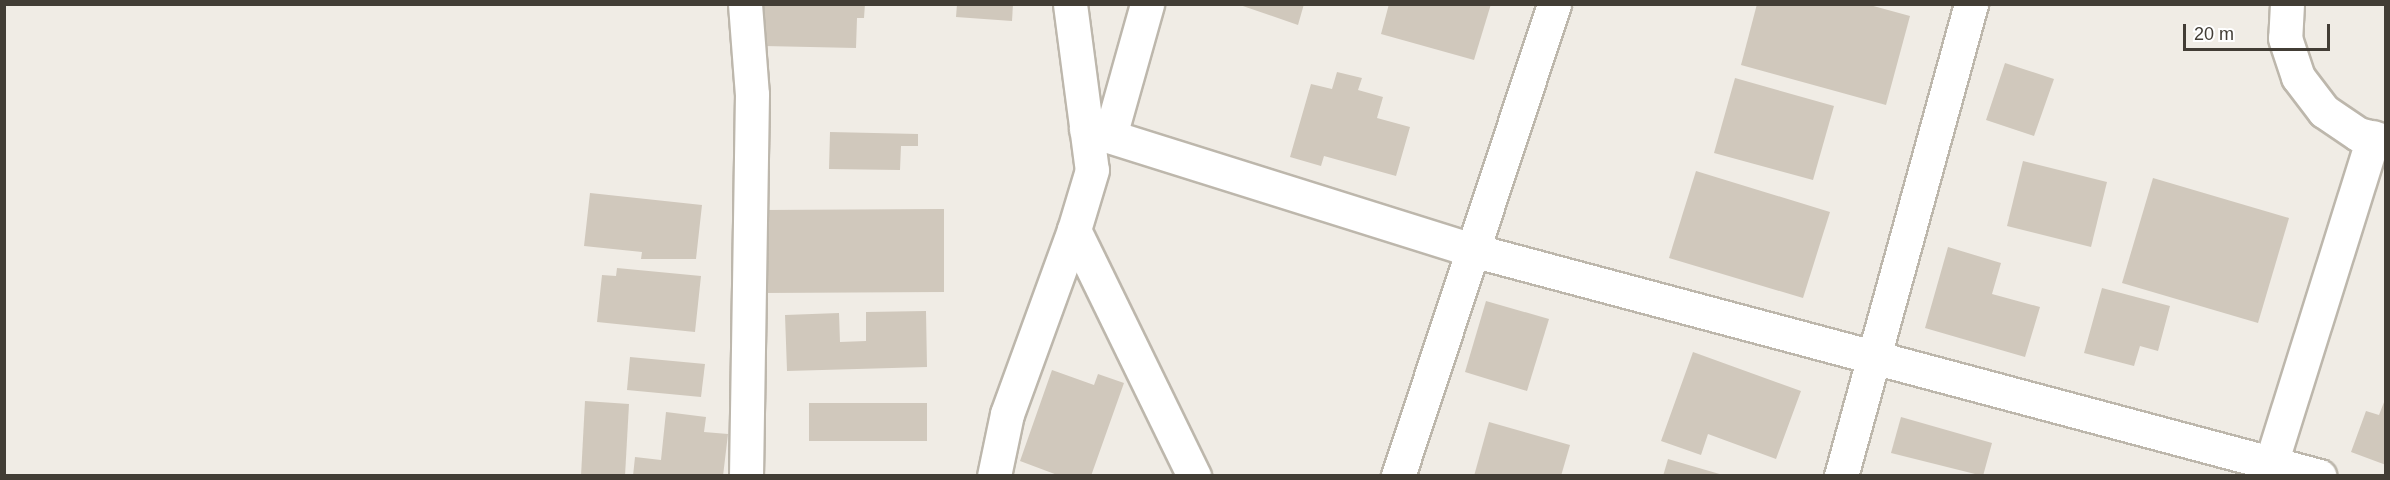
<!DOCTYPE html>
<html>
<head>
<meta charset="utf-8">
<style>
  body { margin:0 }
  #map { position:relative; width:2390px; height:480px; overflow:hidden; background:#f0ece5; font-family:Helvetica,sans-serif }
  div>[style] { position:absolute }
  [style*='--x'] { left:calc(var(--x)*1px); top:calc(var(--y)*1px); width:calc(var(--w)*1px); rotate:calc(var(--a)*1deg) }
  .building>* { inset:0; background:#d0c8bc }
  .roads { filter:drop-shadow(2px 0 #bdb7ac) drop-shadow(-2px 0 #bdb7ac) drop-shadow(0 2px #bdb7ac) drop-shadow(0 -2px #bdb7ac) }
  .minor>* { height:33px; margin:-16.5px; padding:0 16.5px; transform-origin:16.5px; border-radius:16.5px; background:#fff }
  span { translate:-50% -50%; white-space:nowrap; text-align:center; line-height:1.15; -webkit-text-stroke:5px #fff; paint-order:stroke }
  .frame { position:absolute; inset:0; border:6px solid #423d35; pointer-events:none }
  .scale { position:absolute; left:2183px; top:24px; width:147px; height:27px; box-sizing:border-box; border:3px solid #423d35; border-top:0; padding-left:8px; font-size:18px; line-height:21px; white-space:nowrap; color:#423d35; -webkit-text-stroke:4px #fff; paint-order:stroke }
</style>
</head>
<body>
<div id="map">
  <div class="building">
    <div style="clip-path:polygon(764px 4px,865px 4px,864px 18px,857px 18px,856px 48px,764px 46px)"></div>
    <div style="clip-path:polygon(957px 4px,1013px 4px,1012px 21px,956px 17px)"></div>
    <div style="clip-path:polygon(1237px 4px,1304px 4px,1298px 25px)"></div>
    <div style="clip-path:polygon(1389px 4px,1491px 4px,1474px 60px,1381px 34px)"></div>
    <div style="clip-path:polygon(1757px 4px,1866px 4px,1910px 16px,1886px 105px,1741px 65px)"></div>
    <div style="clip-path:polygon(2005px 63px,2054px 79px,2034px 136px,1986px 120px)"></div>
    <div style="clip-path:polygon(1337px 72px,1362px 78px,1358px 90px,1383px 97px,1377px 118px,1410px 127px,1396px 176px,1324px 156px,1321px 166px,1290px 157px,1311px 84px,1332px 89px)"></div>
    <div style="clip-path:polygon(1735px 78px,1834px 106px,1813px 180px,1714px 153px)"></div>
    <div style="clip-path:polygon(830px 132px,918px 134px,918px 146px,901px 146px,900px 170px,829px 169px)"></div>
    <div style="clip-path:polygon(2023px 161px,2107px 182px,2091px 247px,2007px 226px)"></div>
    <div style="clip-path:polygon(1696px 171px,1830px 212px,1803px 298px,1669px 258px)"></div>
    <div style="clip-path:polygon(2153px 178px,2289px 218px,2258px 323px,2122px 283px)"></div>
    <div style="clip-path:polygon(590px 193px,702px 205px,696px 259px,641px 259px,642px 252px,584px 246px)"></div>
    <div style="clip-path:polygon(944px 209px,944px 292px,763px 293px,762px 210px)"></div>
    <div style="clip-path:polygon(1948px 247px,2001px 263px,1992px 294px,2040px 307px,2025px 357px,1925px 328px)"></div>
    <div style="clip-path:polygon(617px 268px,701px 276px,695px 332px,597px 322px,602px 275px,616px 276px)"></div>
    <div style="clip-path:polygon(2102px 288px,2170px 306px,2158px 351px,2140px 346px,2134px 366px,2084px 353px)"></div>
    <div style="clip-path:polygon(1486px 301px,1549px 319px,1527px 391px,1465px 372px)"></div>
    <div style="clip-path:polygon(926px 311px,927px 367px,787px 371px,785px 315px,839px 313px,840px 342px,866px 341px,866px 312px)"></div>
    <div style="clip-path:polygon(1693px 352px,1801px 391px,1776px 459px,1708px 434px,1701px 455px,1661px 441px)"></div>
    <div style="clip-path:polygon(630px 357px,705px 364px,701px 397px,627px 390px)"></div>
    <div style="clip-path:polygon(1052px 370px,1094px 385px,1098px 374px,1124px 383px,1091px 476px,1060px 476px,1020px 461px)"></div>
    <div style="clip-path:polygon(2386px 397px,2386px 465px,2351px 452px,2366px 411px,2379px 415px)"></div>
    <div style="clip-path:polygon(585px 401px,629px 404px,625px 476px,581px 476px)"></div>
    <div style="clip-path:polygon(809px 403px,927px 403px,927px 441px,809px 441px)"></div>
    <div style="clip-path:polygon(666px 412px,706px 417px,704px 432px,728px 434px,723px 476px,633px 476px,635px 457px,661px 460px)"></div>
    <div style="clip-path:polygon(1901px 417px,1992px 443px,1983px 476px,1891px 453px)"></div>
    <div style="clip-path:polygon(1489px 422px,1570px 445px,1561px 476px,1474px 476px)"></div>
    <div style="clip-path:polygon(1668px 459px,1723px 475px,1723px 476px,1663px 476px)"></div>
  </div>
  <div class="roads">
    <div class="minor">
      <div style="--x:745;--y:4;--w:90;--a:85.6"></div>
      <div style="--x:752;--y:94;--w:382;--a:90.9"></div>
      <div style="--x:1070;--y:4;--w:167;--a:82.5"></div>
      <div style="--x:1092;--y:170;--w:63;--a:106.7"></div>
      <div style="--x:1074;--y:230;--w:274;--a:64"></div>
      <div style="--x:2287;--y:4;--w:34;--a:93"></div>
      <div style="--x:2285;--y:38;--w:41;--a:71.6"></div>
      <div style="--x:2298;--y:77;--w:43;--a:52.6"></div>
      <div style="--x:2324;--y:111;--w:41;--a:34.1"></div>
      <div style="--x:2358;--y:134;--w:29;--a:14"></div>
      <div style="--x:1086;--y:129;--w:409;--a:17.4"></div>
      <div style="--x:1476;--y:251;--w:873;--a:14.94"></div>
      <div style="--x:1110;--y:136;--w:137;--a:-74.3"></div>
      <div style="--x:994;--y:476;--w:63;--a:-78.2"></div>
      <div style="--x:1007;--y:414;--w:196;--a:-70"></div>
      <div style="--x:1398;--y:476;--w:497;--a:-71.7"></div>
      <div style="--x:1841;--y:476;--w:490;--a:-74.6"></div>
      <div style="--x:2267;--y:476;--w:355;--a:-72.6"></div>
    </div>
  </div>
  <div class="frame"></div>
  <div class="scale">20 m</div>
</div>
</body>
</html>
